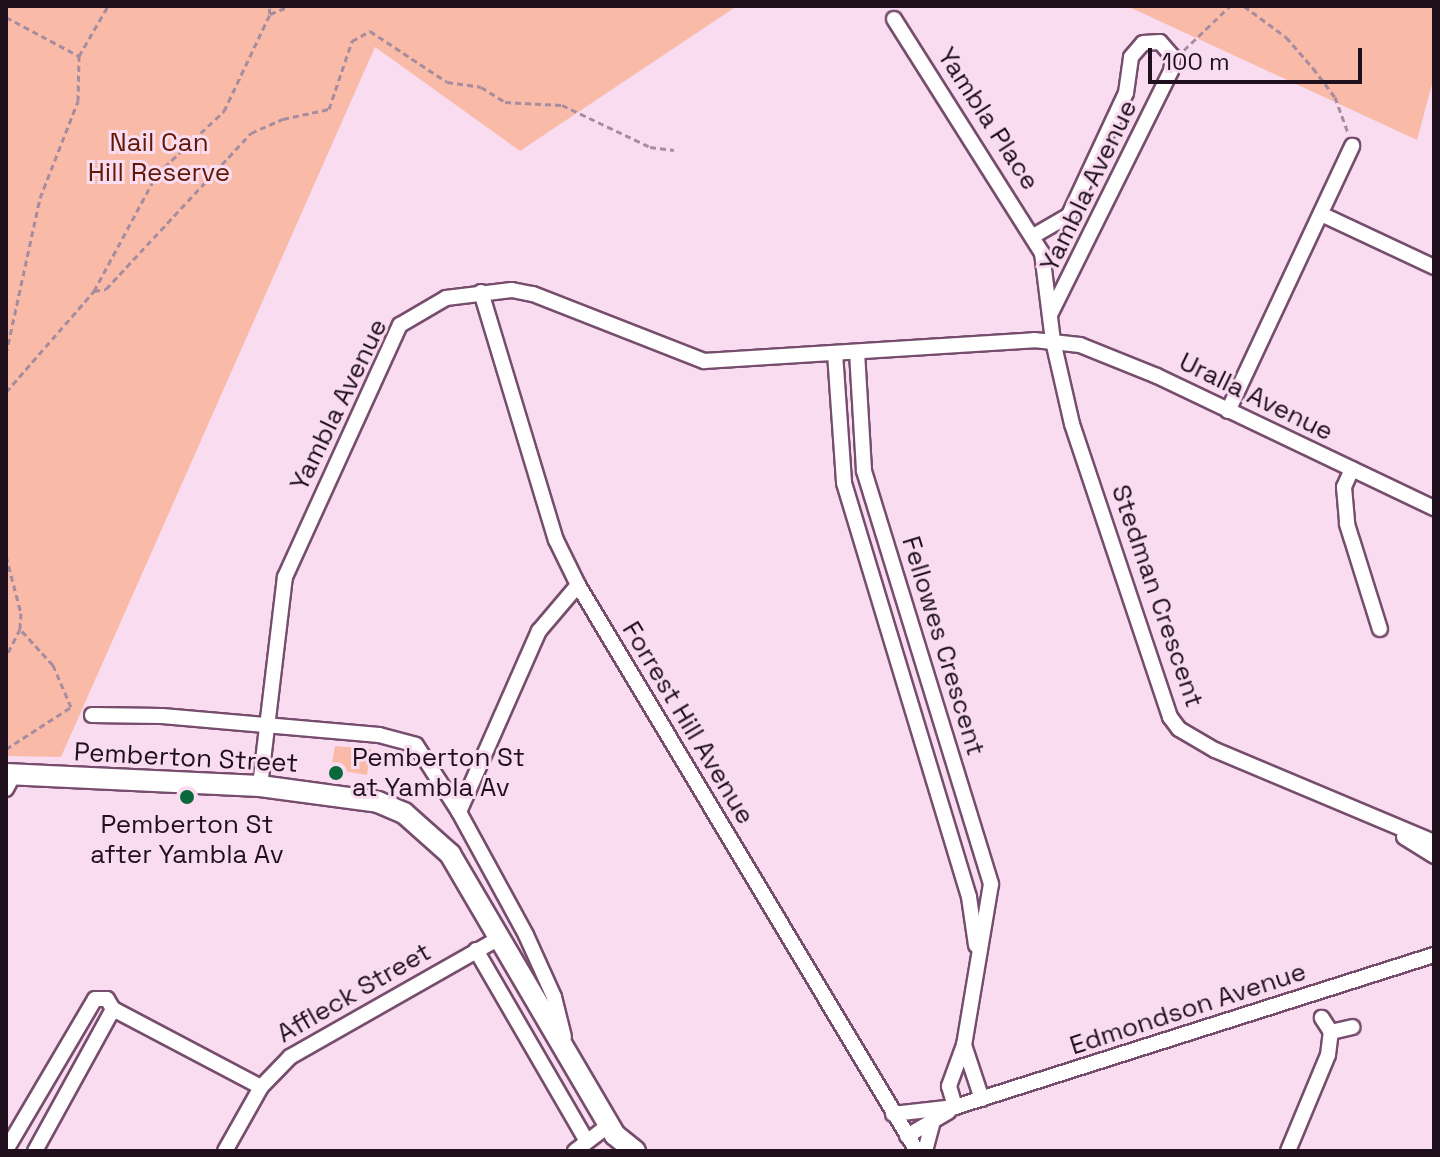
<!DOCTYPE html>
<html>
<head>
<meta charset="utf-8">
<style>
  body { margin:0 }
  #map { position:relative; width:1440px; height:1157px; overflow:hidden; background:#fadcf1; font-family:"Space Grotesk",sans-serif }
  div>[style] { position:absolute }
  [style*='--x'] { left:calc(var(--x)*1px); top:calc(var(--y)*1px); width:calc(var(--w)*1px); rotate:calc(var(--a)*1deg) }
  .green>* { inset:0; background:#f9baa8 }
  .path>* { height:3px; margin-top:-1.5px; transform-origin:0; background:repeating-linear-gradient(90deg,#a58c9e 0 6px,transparent 0 10px) }
  .roads { filter:drop-shadow(2px 0 #774d6d) drop-shadow(-2px 0 #774d6d) drop-shadow(0 2px #774d6d) drop-shadow(0 -2px #774d6d) }
  .minor>* { height:14px; margin:-7px; padding:0 7px; transform-origin:7px; border-radius:7px; background:#fff }
  .secondary>* { height:20px; margin:-10px; padding:0 10px; transform-origin:10px; border-radius:10px; background:#fff }
  .dots>* { width:22px; height:22px; translate:-50% -50%; box-sizing:border-box; border:4px solid #fadcf1; border-radius:50% }
  span { translate:-50% -50%; white-space:nowrap; text-align:center; line-height:1.15; -webkit-text-stroke:6px #fadcf1; paint-order:stroke }
  .street-label { font-size:26px; color:#20101d }
  .park-label { font-size:26px; color:#631803 }
  .poi-label { font-size:26px; color:#20101d }
  .left { translate:0 -50%; text-align:left }
  .frame { position:absolute; inset:0; border:8px solid #20101d; pointer-events:none }
  .scale { position:absolute; left:1148px; top:48px; width:214px; height:36px; box-sizing:border-box; border:4px solid #20101d; border-top:0; padding-left:10px; font-size:24px; line-height:28px; white-space:nowrap; color:#20101d; -webkit-text-stroke:6px #fadcf1; paint-order:stroke }
</style>
</head>
<body>
<div id="map">
  <div class="green">
    <div style="clip-path:polygon(6px 6px,737px 6px,520px 151px,375px 47px,61px 757px,6px 756px)"></div>
    <div style="clip-path:polygon(1127px 6px,1434px 6px,1434px 77px,1417px 140px)"></div>
    <div style="clip-path:polygon(335px 746px,371px 749px,367px 775px,331px 769px)"></div>
  </div>
  <div class="path">
    <div style="--x:1244;--y:6;--w:52;--a:36.4"></div>
    <div style="--x:1286;--y:37;--w:41;--a:48.9"></div>
    <div style="--x:1313;--y:68;--w:36;--a:53"></div>
    <div style="--x:1335;--y:97;--w:38;--a:70"></div>
    <div style="--x:270;--y:14;--w:22;--a:-22"></div>
    <div style="--x:6;--y:17;--w:83;--a:28.1"></div>
    <div style="--x:1184;--y:50;--w:64;--a:-43.7"></div>
    <div style="--x:94;--y:291;--w:12;--a:-9"></div>
    <div style="--x:106;--y:289;--w:213;--a:-47.1"></div>
    <div style="--x:251;--y:133;--w:35;--a:-24"></div>
    <div style="--x:283;--y:119;--w:47;--a:-12.3"></div>
    <div style="--x:329;--y:109;--w:72;--a:-71.3"></div>
    <div style="--x:352;--y:41;--w:21;--a:-29"></div>
    <div style="--x:370;--y:31;--w:92;--a:33.5"></div>
    <div style="--x:447;--y:82;--w:34;--a:8"></div>
    <div style="--x:481;--y:87;--w:28;--a:32"></div>
    <div style="--x:505;--y:102;--w:57;--a:3"></div>
    <div style="--x:562;--y:105;--w:98;--a:25.5"></div>
    <div style="--x:650;--y:147;--w:24;--a:7"></div>
    <div style="--x:6;--y:354;--w:160;--a:-77.7"></div>
    <div style="--x:40;--y:198;--w:104;--a:-68.6"></div>
    <div style="--x:78;--y:101;--w:45;--a:-88.7"></div>
    <div style="--x:79;--y:56;--w:58;--a:-59.9"></div>
    <div style="--x:6;--y:392;--w:134;--a:-48.9"></div>
    <div style="--x:94;--y:291;--w:133;--a:-61.7"></div>
    <div style="--x:157;--y:174;--w:92;--a:-43.2"></div>
    <div style="--x:224;--y:111;--w:107;--a:-64.6"></div>
    <div style="--x:270;--y:14;--w:8;--a:-97"></div>
    <div style="--x:6;--y:556;--w:59;--a:75.3"></div>
    <div style="--x:21;--y:613;--w:16;--a:94"></div>
    <div style="--x:20;--y:629;--w:31;--a:117"></div>
    <div style="--x:6;--y:749;--w:77;--a:-32.9"></div>
    <div style="--x:71;--y:707;--w:46;--a:-113.2"></div>
    <div style="--x:53;--y:665;--w:49;--a:-132.5"></div>
  </div>
  <div class="roads">
    <div class="minor">
      <div style="--x:894;--y:19;--w:277;--a:57.7"></div>
      <div style="--x:1042;--y:253;--w:89;--a:82.9"></div>
      <div style="--x:1053;--y:341;--w:85;--a:77.1"></div>
      <div style="--x:1072;--y:424;--w:309;--a:71.5"></div>
      <div style="--x:1170;--y:717;--w:15;--a:53"></div>
      <div style="--x:1179;--y:729;--w:42;--a:30.3"></div>
      <div style="--x:1215;--y:750;--w:238;--a:22.8"></div>
      <div style="--x:1321;--y:214;--w:125;--a:25.1"></div>
      <div style="--x:1035;--y:235;--w:39;--a:-30"></div>
      <div style="--x:1069;--y:215;--w:135;--a:-65"></div>
      <div style="--x:1126;--y:93;--w:36;--a:-82"></div>
      <div style="--x:1131;--y:57;--w:18;--a:-49"></div>
      <div style="--x:1143;--y:43;--w:17;--a:-3"></div>
      <div style="--x:1160;--y:42;--w:20;--a:49"></div>
      <div style="--x:1173;--y:57;--w:14;--a:98"></div>
      <div style="--x:1171;--y:71;--w:272;--a:116.4"></div>
      <div style="--x:481;--y:292;--w:259;--a:73.2"></div>
      <div style="--x:556;--y:540;--w:50;--a:63.9"></div>
      <div style="--x:578;--y:585;--w:660;--a:59.08"></div>
      <div style="--x:857;--y:352;--w:119;--a:86.6"></div>
      <div style="--x:864;--y:471;--w:432;--a:72.9"></div>
      <div style="--x:991;--y:884;--w:163;--a:99.5"></div>
      <div style="--x:964;--y:1045;--w:44;--a:110.1"></div>
      <div style="--x:949;--y:1086;--w:22;--a:74"></div>
      <div style="--x:835;--y:353;--w:130;--a:86"></div>
      <div style="--x:844;--y:483;--w:432;--a:73.2"></div>
      <div style="--x:969;--y:897;--w:49;--a:81.7"></div>
      <div style="--x:1228;--y:411;--w:293;--a:-64.9"></div>
      <div style="--x:1352;--y:469;--w:20;--a:114"></div>
      <div style="--x:1344;--y:487;--w:37;--a:85"></div>
      <div style="--x:1347;--y:524;--w:110;--a:72.6"></div>
      <div style="--x:92;--y:715;--w:70;--a:0.8"></div>
      <div style="--x:162;--y:716;--w:218;--a:5"></div>
      <div style="--x:379;--y:735;--w:38;--a:15"></div>
      <div style="--x:416;--y:745;--w:80;--a:57.3"></div>
      <div style="--x:459;--y:812;--w:140;--a:61.4"></div>
      <div style="--x:526;--y:935;--w:68;--a:65.7"></div>
      <div style="--x:554;--y:997;--w:41;--a:76"></div>
      <div style="--x:260;--y:786;--w:210;--a:-83.2"></div>
      <div style="--x:285;--y:577;--w:277;--a:-65.5"></div>
      <div style="--x:400;--y:325;--w:53;--a:-30.4"></div>
      <div style="--x:446;--y:298;--w:66;--a:-6.9"></div>
      <div style="--x:512;--y:290;--w:21;--a:11"></div>
      <div style="--x:533;--y:294;--w:184;--a:21.4"></div>
      <div style="--x:704;--y:361;--w:331;--a:-3.6"></div>
      <div style="--x:1034;--y:340;--w:46;--a:6.2"></div>
      <div style="--x:1080;--y:345;--w:83;--a:21.9"></div>
      <div style="--x:1157;--y:376;--w:307;--a:25.5"></div>
      <div style="--x:6;--y:789;--w:17;--a:-62"></div>
      <div style="--x:459;--y:812;--w:198;--a:-66.2"></div>
      <div style="--x:539;--y:631;--w:60;--a:-49.7"></div>
      <div style="--x:1404;--y:837;--w:36;--a:32"></div>
      <div style="--x:476;--y:950;--w:217;--a:59.9"></div>
      <div style="--x:1331;--y:1032;--w:22;--a:-13"></div>
      <div style="--x:964;--y:1045;--w:57;--a:71.6"></div>
      <div style="--x:893;--y:1114;--w:62;--a:-6.4"></div>
      <div style="--x:955;--y:1107;--w:503;--a:-17.61"></div>
      <div style="--x:907;--y:1136;--w:48;--a:-30.3"></div>
      <div style="--x:6;--y:1150;--w:175;--a:-59.5"></div>
      <div style="--x:95;--y:999;--w:12;--a:0"></div>
      <div style="--x:107;--y:999;--w:12;--a:59"></div>
      <div style="--x:113;--y:1009;--w:167;--a:27.8"></div>
      <div style="--x:35;--y:1151;--w:162;--a:-61.2"></div>
      <div style="--x:225;--y:1151;--w:73;--a:-60.6"></div>
      <div style="--x:261;--y:1087;--w:42;--a:-46"></div>
      <div style="--x:290;--y:1057;--w:243;--a:-29.6"></div>
      <div style="--x:575;--y:1151;--w:43;--a:-37.4"></div>
      <div style="--x:925;--y:1151;--w:31;--a:-75"></div>
      <div style="--x:1288;--y:1151;--w:104;--a:-67.4"></div>
      <div style="--x:1328;--y:1055;--w:23;--a:-83"></div>
      <div style="--x:1331;--y:1032;--w:17;--a:-123"></div>
    </div>
    <div class="secondary">
      <div style="--x:6;--y:774;--w:254;--a:2.7"></div>
      <div style="--x:260;--y:786;--w:119;--a:7.7"></div>
      <div style="--x:378;--y:802;--w:28;--a:23"></div>
      <div style="--x:404;--y:813;--w:62;--a:41.7"></div>
      <div style="--x:450;--y:854;--w:326;--a:59.6"></div>
      <div style="--x:615;--y:1135;--w:26;--a:39"></div>
    </div>
  </div>
  <div class="dots">
    <div style="left:336px;top:773px;background:#09683c"></div>
    <div style="left:187px;top:797px;background:#09683c"></div>
  </div>
  <div class="street-label">
    <span style="left:988px;top:119px;rotate:57deg">Yambla Place</span>
    <span style="left:1089px;top:186px;rotate:-64deg">Yambla Avenue</span>
    <span style="left:1256px;top:397px;rotate:26deg">Uralla Avenue</span>
    <span style="left:339px;top:405px;rotate:-64deg">Yambla Avenue</span>
    <span style="left:1157px;top:596px;rotate:71deg">Stedman Crescent</span>
    <span style="left:943px;top:646px;rotate:73deg">Fellowes Crescent</span>
    <span style="left:688px;top:723px;rotate:59deg">Forrest Hill Avenue</span>
    <span style="left:186px;top:758px;rotate:3deg">Pemberton Street</span>
    <span style="left:354px;top:993px;rotate:-30deg">Affleck Street</span>
    <span style="left:1188px;top:1009px;rotate:-18deg">Edmondson Avenue</span>
  </div>
  <div class="park-label">
    <span style="left:159px;top:158px">Nail Can<br>Hill Reserve</span>
  </div>
  <div class="poi-label">
    <span class="left" style="left:352px;top:773px">Pemberton St<br>at Yambla Av</span>
    <span style="left:187px;top:840px">Pemberton St<br>after Yambla Av</span>
  </div>
  <div class="frame"></div>
  <div class="scale">100 m</div>
</div>
</body>
</html>
